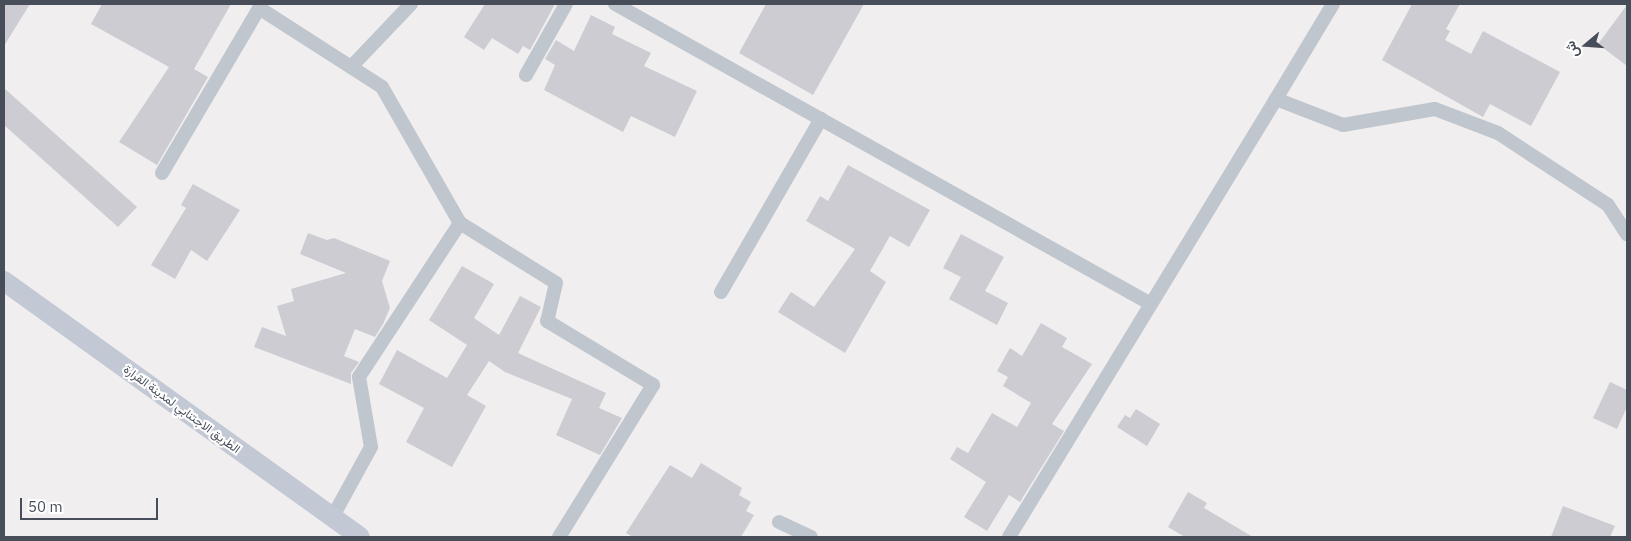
<!DOCTYPE html>
<html>
<head>
<meta charset="utf-8">
<style>
  body { margin:0 }
  #map { position:relative; width:1631px; height:541px; overflow:hidden; background:#f0eeee; font-family:"IBM Plex Sans",Vazirmatn,sans-serif }
  div>[style] { position:absolute }
  [style*='--x'] { left:calc(var(--x)*1px); top:calc(var(--y)*1px); width:calc(var(--w)*1px); rotate:calc(var(--a)*1deg) }
  .building>* { inset:0; background:#ccccd2 }
  .street>* { height:14px; margin:-7px; padding:0 7px; transform-origin:7px; border-radius:7px; background:#c0c6ce }
  .secondary>* { height:20px; margin:-10px; padding:0 10px; transform-origin:10px; border-radius:10px; background:#c2c8d4 }
  span { translate:-50% -50%; white-space:nowrap; text-align:center; line-height:1.15; -webkit-text-stroke:4px #fff; paint-order:stroke }
  .street-label { font-size:12px; color:#484e59 }
  .frame { position:absolute; inset:0; border:5px solid #484e59; pointer-events:none }
  .north { position:absolute; left:1561px; top:20px; width:50px; height:50px; -webkit-text-stroke:4px #fff; paint-order:stroke; rotate:252deg; font-size:14px; font-weight:700; line-height:20px; text-align:center; color:#484e59 }
  .north::after { content:''; display:block; margin:auto; width:18px; height:22px; background:#484e59; clip-path:polygon(50% 0,100% 100%,50% 72%,0 100%) }
  .scale { position:absolute; left:20px; top:498px; width:138px; height:22px; box-sizing:border-box; border:2px solid #484e59; border-top:0; padding-left:6px; font-size:15px; line-height:18px; white-space:nowrap; color:#484e59; -webkit-text-stroke:4px #fff; paint-order:stroke }
</style>
</head>
<body>
<div id="map">
  <div class="building">
    <div style="clip-path:polygon(4px 4px,30px 4px,4px 46px)"></div>
    <div style="clip-path:polygon(102px 4px,231px 4px,194px 69px,208px 77px,157px 165px,119px 142px,169px 67px,91px 24px)"></div>
    <div style="clip-path:polygon(485px 4px,555px 4px,530px 50px,523px 46px,518px 54px,492px 38px,484px 50px,464px 37px)"></div>
    <div style="clip-path:polygon(766px 4px,864px 4px,813px 95px,739px 53px)"></div>
    <div style="clip-path:polygon(1412px 4px,1460px 4px,1446px 29px,1450px 31px,1445px 40px,1471px 54px,1483px 31px,1560px 72px,1531px 126px,1490px 104px,1483px 117px,1382px 60px)"></div>
    <div style="clip-path:polygon(1627px 5px,1627px 66px,1598px 44px)"></div>
    <div style="clip-path:polygon(591px 15px,615px 27px,612px 34px,651px 53px,644px 66px,697px 91px,675px 137px,631px 116px,623px 132px,544px 90px,555px 65px,545px 59px,556px 40px,574px 51px)"></div>
    <div style="clip-path:polygon(4px 88px,137px 207px,118px 227px,4px 125px)"></div>
    <div style="clip-path:polygon(848px 165px,930px 210px,909px 247px,890px 236px,870px 271px,886px 282px,845px 353px,778px 312px,791px 292px,814px 307px,855px 249px,806px 221px,820px 196px,828px 201px)"></div>
    <div style="clip-path:polygon(193px 184px,240px 210px,207px 261px,191px 250px,175px 279px,151px 265px,186px 208px,181px 205px)"></div>
    <div style="clip-path:polygon(308px 233px,327px 240px,334px 238px,390px 261px,382px 281px,390px 308px,383px 324px,375px 337px,355px 329px,344px 356px,359px 362px,351px 373px,351px 384px,254px 347px,262px 327px,286px 336px,277px 306px,294px 301px,291px 289px,346px 273px,300px 254px)"></div>
    <div style="clip-path:polygon(961px 234px,1004px 257px,985px 291px,1008px 303px,997px 325px,949px 299px,961px 277px,943px 268px)"></div>
    <div style="clip-path:polygon(462px 266px,494px 284px,474px 318px,499px 335px,520px 296px,541px 307px,518px 353px,606px 393px,599px 408px,622px 418px,600px 455px,556px 435px,572px 399px,505px 372px,489px 361px,467px 395px,486px 406px,452px 467px,406px 442px,424px 408px,379px 384px,397px 350px,447px 378px,467px 345px,429px 320px)"></div>
    <div style="clip-path:polygon(1041px 323px,1067px 338px,1062px 347px,1092px 364px,1052px 424px,1064px 431px,1020px 502px,1009px 495px,987px 531px,964px 517px,986px 482px,950px 459px,957px 447px,968px 453px,992px 413px,1017px 427px,1031px 403px,1003px 386px,1008px 377px,997px 371px,1010px 348px,1022px 356px)"></div>
    <div style="clip-path:polygon(1610px 382px,1627px 390px,1627px 407px,1617px 429px,1593px 418px)"></div>
    <div style="clip-path:polygon(1136px 409px,1160px 424px,1147px 446px,1117px 427px,1125px 415px,1130px 418px)"></div>
    <div style="clip-path:polygon(701px 463px,742px 488px,739px 495px,751px 502px,746px 511px,754px 515px,741px 537px,633px 537px,626px 533px,670px 465px,692px 478px)"></div>
    <div style="clip-path:polygon(1188px 492px,1207px 503px,1204px 508px,1253px 537px,1185px 537px,1168px 527px)"></div>
    <div style="clip-path:polygon(1563px 506px,1615px 526px,1610px 537px,1551px 537px)"></div>
  </div>
  <div class="street">
    <div style="--x:615;--y:4;--w:614;--a:29.24"></div>
    <div style="--x:1333;--y:4;--w:111;--a:121"></div>
    <div style="--x:1276;--y:99;--w:72;--a:21.2"></div>
    <div style="--x:1343;--y:125;--w:93;--a:-9.9"></div>
    <div style="--x:1435;--y:109;--w:67;--a:20.9"></div>
    <div style="--x:1498;--y:133;--w:131;--a:33.2"></div>
    <div style="--x:1608;--y:205;--w:35;--a:57"></div>
    <div style="--x:351;--y:67;--w:87;--a:-46.4"></div>
    <div style="--x:526;--y:75;--w:81;--a:-60.6"></div>
    <div style="--x:162;--y:173;--w:191;--a:-59.5"></div>
    <div style="--x:259;--y:8;--w:146;--a:32.7"></div>
    <div style="--x:382;--y:87;--w:157;--a:60.2"></div>
    <div style="--x:460;--y:223;--w:184;--a:123.3"></div>
    <div style="--x:359;--y:377;--w:71;--a:80.3"></div>
    <div style="--x:371;--y:447;--w:81;--a:118.8"></div>
    <div style="--x:460;--y:223;--w:113;--a:32"></div>
    <div style="--x:556;--y:283;--w:39;--a:103"></div>
    <div style="--x:547;--y:321;--w:124;--a:31.1"></div>
    <div style="--x:653;--y:385;--w:179;--a:121.7"></div>
    <div style="--x:721;--y:292;--w:200;--a:-60"></div>
    <div style="--x:779;--y:522;--w:35;--a:25"></div>
    <div style="--x:1009;--y:537;--w:513;--a:-58.63"></div>
  </div>
  <div class="secondary">
    <div style="--x:4;--y:281;--w:438;--a:35.7"></div>
  </div>
  <div class="street-label">
    <span style="left:182px;top:409px;rotate:36deg">الطريق الاجتنابي لمدينة القرارة</span>
  </div>
  <div class="frame"></div>
  <div class="north">ش</div>
  <div class="scale">50 m</div>
</div>
</body>
</html>
